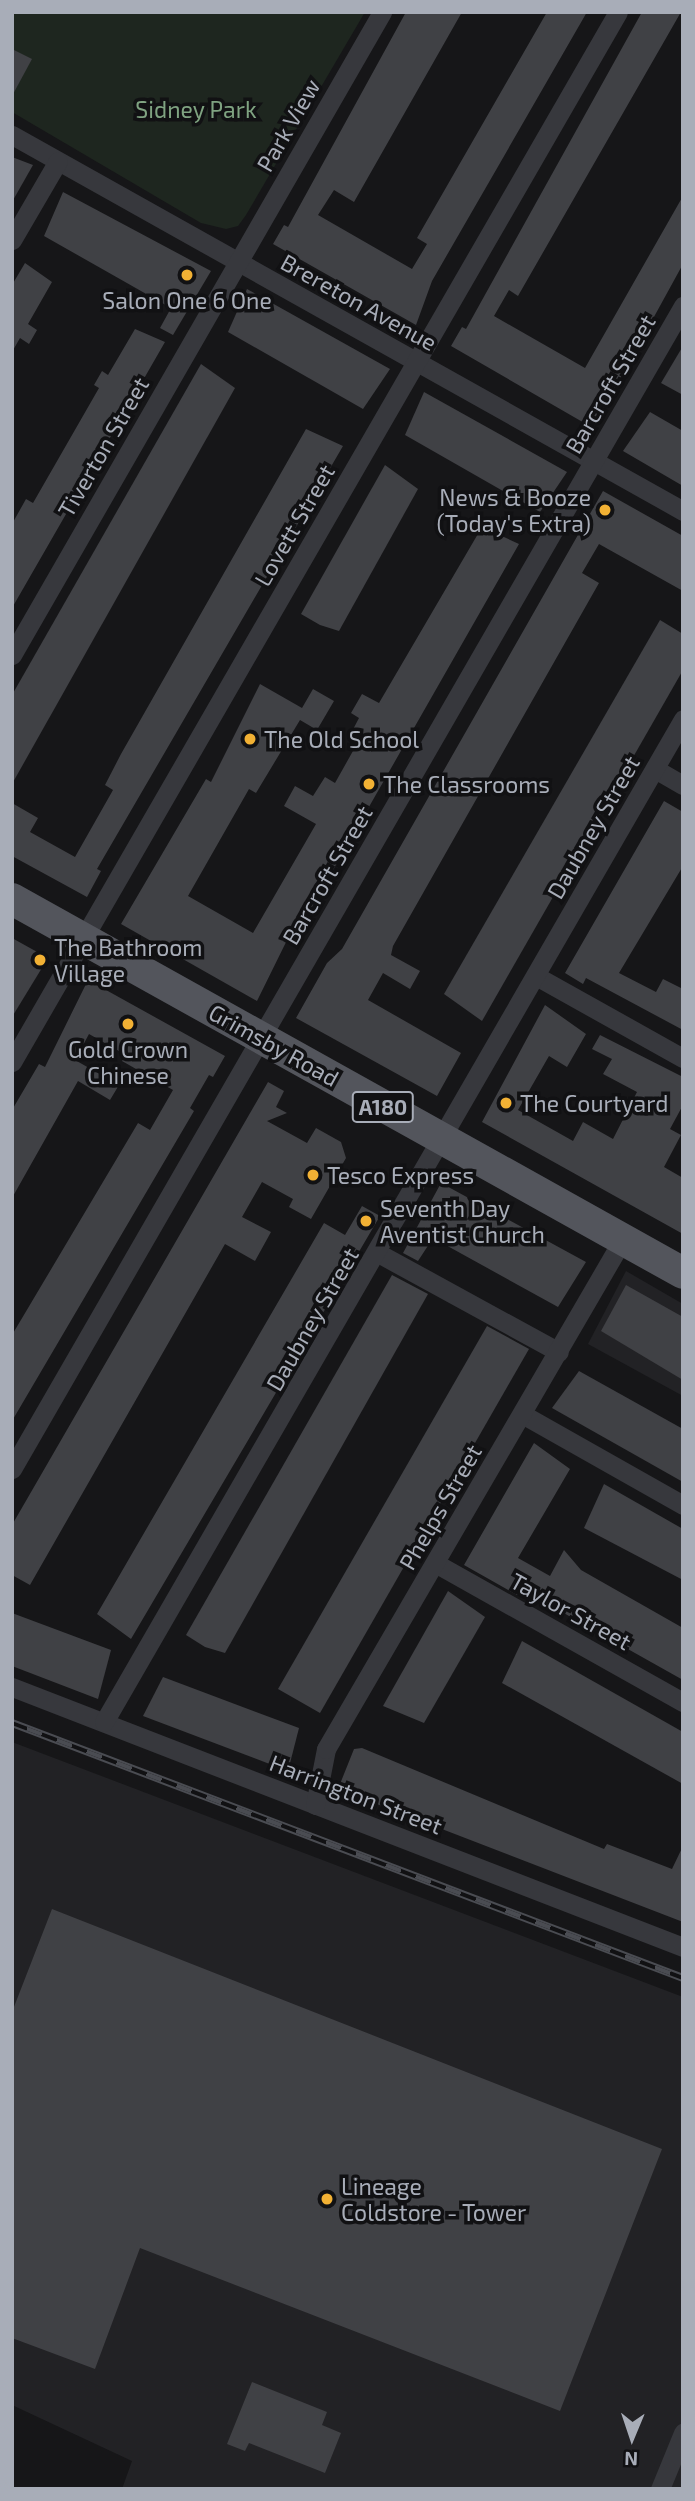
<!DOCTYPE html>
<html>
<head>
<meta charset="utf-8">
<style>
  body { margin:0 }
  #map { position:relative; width:695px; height:2501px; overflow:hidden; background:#161618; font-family:"Exo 2",sans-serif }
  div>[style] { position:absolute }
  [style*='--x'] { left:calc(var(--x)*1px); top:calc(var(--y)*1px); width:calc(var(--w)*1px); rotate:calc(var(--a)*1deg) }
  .built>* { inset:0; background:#222225 }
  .green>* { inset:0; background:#1e261f }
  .building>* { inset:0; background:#404145 }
  .street>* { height:19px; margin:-9.5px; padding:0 9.5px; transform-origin:9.5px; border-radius:9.5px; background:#37383d }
  .primary>* { height:32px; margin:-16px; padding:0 16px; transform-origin:16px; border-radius:16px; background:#53555c }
  .rail>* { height:8px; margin-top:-4px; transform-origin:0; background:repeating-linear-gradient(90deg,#111113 0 16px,#4a4c52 0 32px); box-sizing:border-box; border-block:2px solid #4a4c52 }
  .dots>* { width:19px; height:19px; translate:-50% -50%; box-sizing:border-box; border:4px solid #111113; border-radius:50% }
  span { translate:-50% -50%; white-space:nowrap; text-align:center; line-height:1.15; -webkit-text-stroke:7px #111113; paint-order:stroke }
  .shield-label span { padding:2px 5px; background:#111113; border:2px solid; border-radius:5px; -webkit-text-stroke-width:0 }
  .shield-label { font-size:21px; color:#a8adb8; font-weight:700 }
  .park-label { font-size:23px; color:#7fa381 }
  .street-label { font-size:23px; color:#a8adb8 }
  .poi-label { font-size:23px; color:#a8adb8 }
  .right { translate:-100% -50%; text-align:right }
  .left { translate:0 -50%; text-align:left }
  .frame { position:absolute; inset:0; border:14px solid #a8adb8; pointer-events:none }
  .north { position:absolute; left:597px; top:2403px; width:70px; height:70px; -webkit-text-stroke:5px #111113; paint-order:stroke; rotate:182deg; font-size:19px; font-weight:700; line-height:28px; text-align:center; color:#a8adb8 }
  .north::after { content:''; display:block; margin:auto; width:24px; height:32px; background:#a8adb8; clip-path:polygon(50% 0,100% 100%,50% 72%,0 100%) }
</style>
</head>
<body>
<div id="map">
  <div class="built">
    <div style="clip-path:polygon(626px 1271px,683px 1304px,683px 1396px,588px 1344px)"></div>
    <div style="clip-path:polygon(12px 1742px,683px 1997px,683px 2489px,122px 2489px,132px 2461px,12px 2405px)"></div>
  </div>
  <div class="green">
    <div style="clip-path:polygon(12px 12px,365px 12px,246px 215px,238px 226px,226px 229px,201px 223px,12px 112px)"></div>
  </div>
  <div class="building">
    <div style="clip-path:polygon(406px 12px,462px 12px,354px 202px,334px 190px,318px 215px,412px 269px,427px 244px,417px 238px,547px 12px,587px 12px,432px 281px,416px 325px,273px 244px,284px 225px,288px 227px)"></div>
    <div style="clip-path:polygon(642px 12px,681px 12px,518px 296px,509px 290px,494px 316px,585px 368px,683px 196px,683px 264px,593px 428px,451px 346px,462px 327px,466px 329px)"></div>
    <div style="clip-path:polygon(12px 49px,32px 59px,12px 96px)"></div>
    <div style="clip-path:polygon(12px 157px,33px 165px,12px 202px)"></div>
    <div style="clip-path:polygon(63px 192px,211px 271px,173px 335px,160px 328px,171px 308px,44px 236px)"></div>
    <div style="clip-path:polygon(25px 263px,52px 282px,28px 324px,37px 330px,29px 344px,20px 338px,12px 352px,12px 285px)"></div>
    <div style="clip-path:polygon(247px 289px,390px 369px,363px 409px,228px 332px)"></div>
    <div style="clip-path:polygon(135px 329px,165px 342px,12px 608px,12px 524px,26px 499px,33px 503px,99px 388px,94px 385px,102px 371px,108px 375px)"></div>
    <div style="clip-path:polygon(683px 346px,683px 395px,661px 383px)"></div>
    <div style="clip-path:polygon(201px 364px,235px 388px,12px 784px,12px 695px)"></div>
    <div style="clip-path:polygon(424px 392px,567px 472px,540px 512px,405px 435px)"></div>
    <div style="clip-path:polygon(650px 412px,683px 431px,683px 486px,623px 451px)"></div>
    <div style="clip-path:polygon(306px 429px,343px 446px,97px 869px,101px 871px,87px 897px,12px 856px,12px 803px,38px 818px,30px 832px,75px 857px,113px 790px,105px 785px,121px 754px)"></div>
    <div style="clip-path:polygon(385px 465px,418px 489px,339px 631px,320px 625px,301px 614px)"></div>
    <div style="clip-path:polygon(603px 491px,683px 536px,683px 591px,599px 544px,582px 573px,599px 583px,393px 946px,391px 955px,420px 971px,410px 989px,383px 973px,368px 1000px,461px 1053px,437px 1096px,296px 1018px,327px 963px,342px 949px)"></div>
    <div style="clip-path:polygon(482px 527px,519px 544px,297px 933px,292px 930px,257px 1001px,121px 924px,206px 779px,211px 782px,260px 684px,302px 708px,313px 689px,334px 701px,317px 730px,300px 720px,256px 793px,249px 789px,188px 896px,253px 933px,316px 824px,284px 806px,295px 786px,313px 796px,325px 777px,335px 783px,358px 742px,349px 737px,359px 718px,351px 713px,362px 694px,379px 703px)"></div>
    <div style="clip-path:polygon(660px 620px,683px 634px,683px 670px,482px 1021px,444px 994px)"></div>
    <div style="clip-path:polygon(664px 801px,683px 812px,683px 866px,619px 973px,656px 992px,663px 979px,683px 989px,683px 1030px,586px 978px,583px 984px,565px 973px)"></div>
    <div style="clip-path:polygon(12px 938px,48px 958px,12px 1017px)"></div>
    <div style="clip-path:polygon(88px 980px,225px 1056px,213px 1077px,209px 1075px,190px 1108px,194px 1111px,12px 1421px,12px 1335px,138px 1123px,150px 1130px,173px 1090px,122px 1061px,126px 1055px,89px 1034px,75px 1060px,119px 1085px,110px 1100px,78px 1081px,12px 1198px,12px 1110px,39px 1064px,45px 1067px)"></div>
    <div style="clip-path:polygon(545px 1005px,586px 1034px,567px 1067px,549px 1056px,518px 1110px,573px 1141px,583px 1122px,613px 1139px,637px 1092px,603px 1074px,612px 1059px,592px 1049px,600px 1035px,683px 1077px,683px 1105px,670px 1129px,681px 1135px,664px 1167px,683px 1178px,683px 1234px,482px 1122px)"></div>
    <div style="clip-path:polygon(268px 1082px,284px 1091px,276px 1107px,287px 1113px,267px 1121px,307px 1143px,316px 1128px,341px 1142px,346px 1158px,311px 1219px,289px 1207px,293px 1199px,262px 1182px,242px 1217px,271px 1232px,255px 1261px,225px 1244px,30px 1585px,12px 1575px,12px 1525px)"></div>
    <div style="clip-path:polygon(441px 1183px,586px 1262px,558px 1307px,433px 1238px,418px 1261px,403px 1253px)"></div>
    <div style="clip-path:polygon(362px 1206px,380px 1216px,131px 1639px,97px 1614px,324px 1223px,345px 1235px)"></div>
    <div style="clip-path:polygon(392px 1275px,428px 1294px,225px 1653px,205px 1647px,186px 1635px)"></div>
    <div style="clip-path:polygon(626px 1285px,683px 1317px,683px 1380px,601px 1331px)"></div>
    <div style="clip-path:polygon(487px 1326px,529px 1349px,320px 1713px,278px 1689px)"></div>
    <div style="clip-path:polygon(579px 1371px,683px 1429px,683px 1482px,552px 1408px)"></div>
    <div style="clip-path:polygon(534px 1443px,570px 1469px,518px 1558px,550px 1576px,564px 1550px,581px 1570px,683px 1628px,683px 1680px,521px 1589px,517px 1595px,464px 1565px)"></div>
    <div style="clip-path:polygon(604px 1484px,683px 1529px,683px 1580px,584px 1528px)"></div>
    <div style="clip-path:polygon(448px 1591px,485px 1617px,424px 1723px,383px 1706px)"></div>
    <div style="clip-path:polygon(12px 1613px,111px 1650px,98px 1699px,12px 1666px)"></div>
    <div style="clip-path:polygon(522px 1641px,683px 1732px,683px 1784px,502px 1683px)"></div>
    <div style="clip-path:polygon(163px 1677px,299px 1728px,288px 1771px,143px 1716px)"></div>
    <div style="clip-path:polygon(362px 1748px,604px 1849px,607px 1844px,672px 1869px,683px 1846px,683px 1922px,338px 1789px,354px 1749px)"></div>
    <div style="clip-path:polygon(52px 1909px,662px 2149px,560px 2411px,140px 2248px,95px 2369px,12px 2338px,12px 2012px)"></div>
    <div style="clip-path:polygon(252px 2382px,327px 2412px,322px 2425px,341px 2433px,325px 2473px,249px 2443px,245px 2451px,227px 2444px)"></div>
  </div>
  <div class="street">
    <div style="--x:12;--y:135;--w:769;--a:29.26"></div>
    <div style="--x:12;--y:240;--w:91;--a:-59.8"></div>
    <div style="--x:12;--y:655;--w:742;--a:-60.08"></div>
    <div style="--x:655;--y:769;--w:32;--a:30"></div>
    <div style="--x:536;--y:976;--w:168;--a:29.2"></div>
    <div style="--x:12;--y:1062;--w:1212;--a:-60.01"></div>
    <div style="--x:378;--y:1253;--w:206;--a:28.7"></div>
    <div style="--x:522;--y:1414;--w:185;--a:29.5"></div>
    <div style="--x:12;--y:1469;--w:1343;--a:-60.02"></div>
    <div style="--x:435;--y:1563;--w:284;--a:29.3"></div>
    <div style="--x:12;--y:1687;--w:720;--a:21.18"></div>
    <div style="--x:104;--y:1722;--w:1158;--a:-60"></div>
    <div style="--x:315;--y:1805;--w:57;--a:-78.9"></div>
    <div style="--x:326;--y:1749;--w:590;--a:-59.79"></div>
    <div style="--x:660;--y:2489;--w:61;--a:-67.7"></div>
  </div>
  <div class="primary">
    <div style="--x:12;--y:899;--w:768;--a:29.13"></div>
  </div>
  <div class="rail">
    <div style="--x:12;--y:1723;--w:718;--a:20.81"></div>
  </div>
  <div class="dots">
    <div style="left:187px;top:275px;background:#f2b134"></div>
    <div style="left:605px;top:510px;background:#f2b134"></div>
    <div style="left:250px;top:739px;background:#f2b134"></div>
    <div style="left:369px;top:784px;background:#f2b134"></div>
    <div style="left:40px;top:960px;background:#f2b134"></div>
    <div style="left:128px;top:1024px;background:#f2b134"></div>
    <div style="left:506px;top:1103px;background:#f2b134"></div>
    <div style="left:313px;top:1175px;background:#f2b134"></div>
    <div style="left:366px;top:1221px;background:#f2b134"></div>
    <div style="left:327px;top:2199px;background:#f2b134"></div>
  </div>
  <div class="shield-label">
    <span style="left:383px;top:1107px">A180</span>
  </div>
  <div class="park-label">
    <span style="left:196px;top:109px">Sidney Park</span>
  </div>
  <div class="street-label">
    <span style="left:288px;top:125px;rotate:-60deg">Park View</span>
    <span style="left:359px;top:302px;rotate:29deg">Brereton Avenue</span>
    <span style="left:610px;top:384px;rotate:-60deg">Barcroft Street</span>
    <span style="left:103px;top:447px;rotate:-60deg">Tiverton Street</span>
    <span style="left:294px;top:525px;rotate:-60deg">Lovett Street</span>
    <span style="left:593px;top:827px;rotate:-60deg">Daubney Street</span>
    <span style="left:327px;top:875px;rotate:-60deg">Barcroft Street</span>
    <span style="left:274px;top:1045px;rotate:29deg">Grimsby Road</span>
    <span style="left:312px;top:1319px;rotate:-60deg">Daubney Street</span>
    <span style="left:440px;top:1507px;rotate:-60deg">Phelps Street</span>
    <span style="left:571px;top:1611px;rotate:29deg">Taylor Street</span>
    <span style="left:356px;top:1794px;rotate:21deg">Harrington Street</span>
  </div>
  <div class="poi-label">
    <span style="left:187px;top:300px">Salon One 6 One</span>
    <span class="right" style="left:591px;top:510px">News &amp; Booze<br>(Today's Extra)</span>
    <span class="left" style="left:264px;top:739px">The Old School</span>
    <span class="left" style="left:383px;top:784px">The Classrooms</span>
    <span class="left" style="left:54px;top:960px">The Bathroom<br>Village</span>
    <span style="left:128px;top:1062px">Gold Crown<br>Chinese</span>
    <span class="left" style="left:520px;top:1103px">The Courtyard</span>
    <span class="left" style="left:327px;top:1175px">Tesco Express</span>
    <span class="left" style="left:380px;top:1221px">Seventh Day<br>Aventist Church</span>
    <span class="left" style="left:341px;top:2199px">Lineage<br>Coldstore - Tower</span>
  </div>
  <div class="frame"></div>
  <div class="north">N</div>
</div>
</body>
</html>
